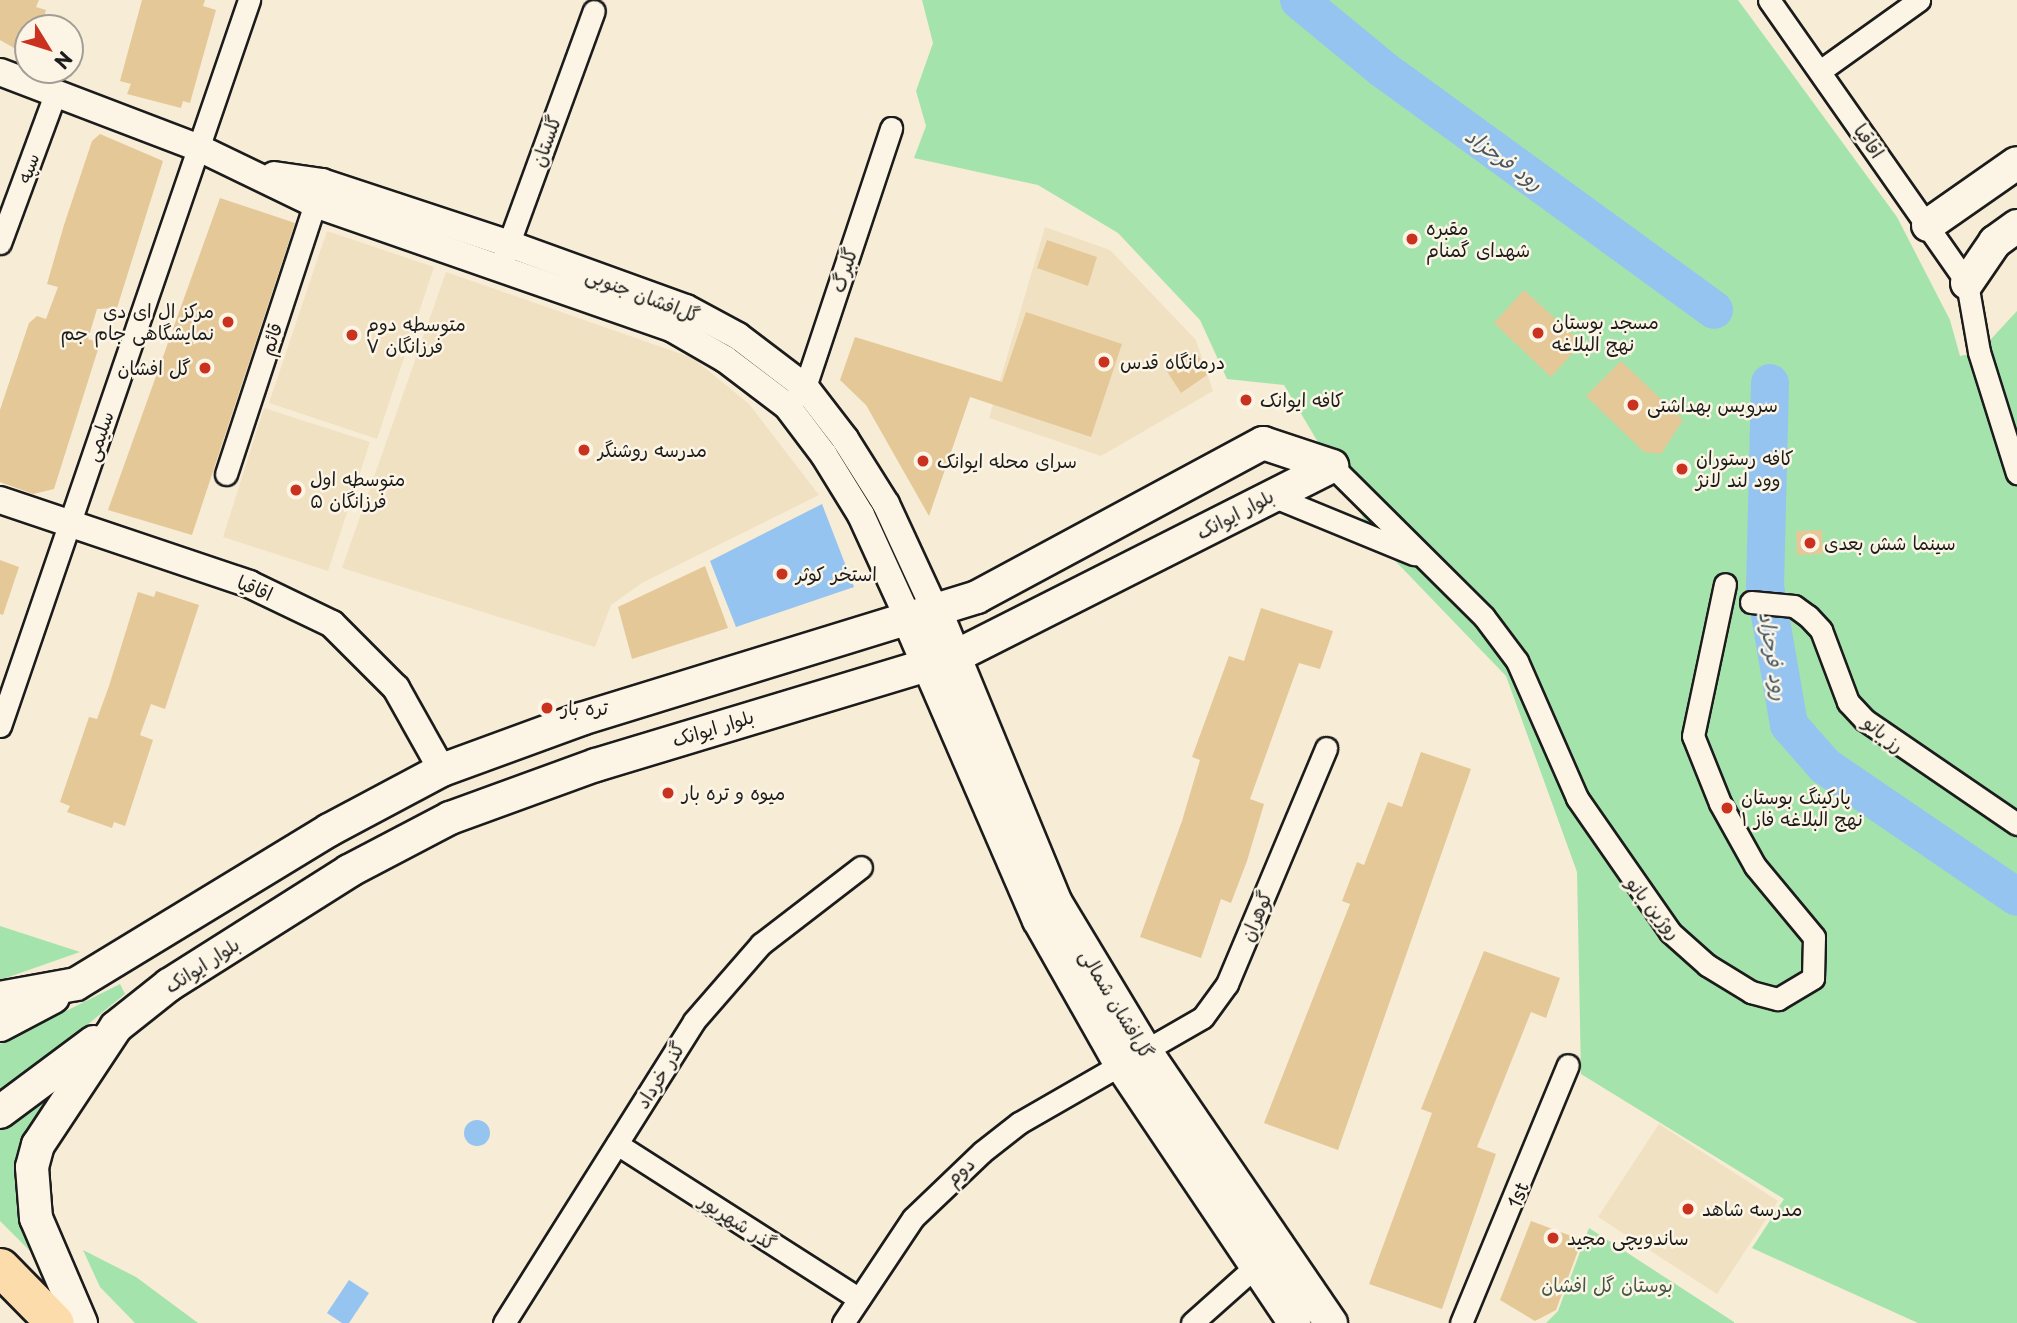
<!DOCTYPE html>
<html>
<head>
<meta charset="utf-8">
<style>
  body { margin:0 }
  #map { position:relative; width:2017px; height:1323px; overflow:hidden; background:#f7ecd6; font-family:"Playpen Sans","Playpen Sans Arabic",sans-serif }
  div>[style] { position:absolute }
  [style*='--x'] { left:calc(var(--x)*1px); top:calc(var(--y)*1px); width:calc(var(--w)*1px); rotate:calc(var(--a)*1deg) }
  .built>* { inset:0; background:#f1e1c3 }
  .green>* { inset:0; background:#a4e4ac }
  .water>* { inset:0; background:#95c4f0 }
  .round { border-radius:50% }
  .river>* { height:38px; margin:-19px; padding:0 19px; transform-origin:19px; border-radius:19px; background:#95c4f0 }
  .building>* { inset:0; background:#e4c898 }
  .roads { filter:drop-shadow(2px 0 #1c1c1c) drop-shadow(-2px 0 #1c1c1c) drop-shadow(0 2px #1c1c1c) drop-shadow(0 -2px #1c1c1c) }
  .minor>* { height:21px; margin:-10.5px; padding:0 10.5px; transform-origin:10.5px; border-radius:10.5px; background:#fcf5e5 }
  .tertiary>* { height:26px; margin:-13px; padding:0 13px; transform-origin:13px; border-radius:13px; background:#fcf5e5 }
  .secondary>* { height:32px; margin:-16px; padding:0 16px; transform-origin:16px; border-radius:16px; background:#fcf5e5 }
  .trunk>* { height:37px; margin:-18.5px; padding:0 18.5px; transform-origin:18.5px; border-radius:18.5px; background:#fddcac }
  .dots>* { width:19px; height:19px; translate:-50% -50%; box-sizing:border-box; border:4px solid #fcf5e5; border-radius:50% }
  span { translate:-50% -50%; white-space:nowrap; text-align:center; line-height:1.15; -webkit-text-stroke:5px #fcf5e5; paint-order:stroke }
  .street-label { font-size:19px; color:#1c1c1c }
  .poi-label { font-size:19px; color:#1c1c1c }
  .left { translate:0 -50%; text-align:left }
  .right { translate:-100% -50%; text-align:right }
  .park-label { font-size:19px; color:#455847 }
  .water-label { font-size:21px; color:#465766; font-style:italic }
  .north { position:absolute; left:14px; top:14px; width:70px; height:70px; box-sizing:border-box; background:#fcf5e5; border:2px solid #a29e95; border-radius:50%; rotate:128deg; font-size:19px; font-weight:700; line-height:28px; text-align:center; color:#1c1c1c }
  .north::after { content:''; display:block; margin:auto; width:24px; height:32px; background:#c8321e; clip-path:polygon(50% 0,100% 100%,50% 72%,0 100%) }
</style>
</head>
<body>
<div id="map">
  <div class="built">
    <div style="clip-path:polygon(1045px 227px,1110px 250px,1196px 340px,1213px 391px,1101px 456px,989px 418px)"></div>
    <div style="clip-path:polygon(327px 231px,434px 267px,377px 439px,269px 403px)"></div>
    <div style="clip-path:polygon(446px 272px,693px 358px,749px 404px,819px 495px,642px 583px,611px 605px,595px 647px,342px 568px)"></div>
    <div style="clip-path:polygon(264px 408px,370px 442px,328px 571px,223px 537px)"></div>
    <div style="clip-path:polygon(1659px 1124px,1778px 1201px,1717px 1294px,1598px 1217px)"></div>
  </div>
  <div class="green">
    <div style="clip-path:polygon(922px 0,1738px 0,1897px 217px,1950px 320px,1960px 356px,1979px 352px,2017px 311px,2017px 1323px,1918px 1323px,1752px 1248px,1784px 1199px,1581px 1074px,1577px 872px,1506px 676px,1378px 543px,1284px 385px,1227px 379px,1200px 320px,1118px 233px,1038px 185px,914px 158px,926px 126px,916px 91px,933px 43px)"></div>
    <div style="clip-path:polygon(0 926px,80px 952px,0 980px)"></div>
    <div style="clip-path:polygon(120px 984px,125px 994px,0 1096px,0 1044px)"></div>
    <div style="clip-path:polygon(77px 1065px,30px 1135px,55px 1276px,0 1221px,0 1122px)"></div>
    <div style="clip-path:polygon(1589px 1228px,1734px 1322px,1734px 1323px,1546px 1323px,1558px 1311px)"></div>
    <div style="clip-path:polygon(83px 1250px,136px 1277px,198px 1323px,135px 1323px,100px 1287px)"></div>
  </div>
  <div class="water">
    <div style="clip-path:polygon(822px 504px,854px 587px,736px 627px,710px 561px)"></div>
    <div class="round" style="left:464px;top:1120px;width:26px;height:26px"></div>
    <div style="clip-path:polygon(349px 1280px,369px 1293px,349px 1323px,342px 1323px,327px 1313px)"></div>
  </div>
  <div class="river">
    <div style="--x:1299;--y:0;--w:110;--a:39.5"></div>
    <div style="--x:1384;--y:70;--w:408;--a:36"></div>
    <div style="--x:1770;--y:383;--w:203;--a:91.4"></div>
    <div style="--x:1765;--y:586;--w:141;--a:80.2"></div>
    <div style="--x:1789;--y:725;--w:55;--a:48.7"></div>
    <div style="--x:1825;--y:766;--w:232;--a:34.3"></div>
  </div>
  <div class="building">
    <div style="clip-path:polygon(0 0,39px 0,36px 7px,46px 10px,40px 28px,28px 28px,28px 56px,0 40px)"></div>
    <div style="clip-path:polygon(142px 0,205px 0,203px 6px,216px 10px,190px 103px,183px 101px,181px 108px,127px 94px,131px 84px,120px 81px)"></div>
    <div style="clip-path:polygon(100px 134px,163px 161px,117px 308px,97px 309px,88px 339px,100px 343px,54px 489px,33px 494px,0 482px,0 410px,29px 323px,37px 316px,46px 319px,58px 287px,47px 284px,64px 225px,92px 141px)"></div>
    <div style="clip-path:polygon(220px 198px,295px 223px,192px 535px,108px 510px)"></div>
    <div style="clip-path:polygon(1047px 240px,1097px 257px,1088px 286px,1037px 268px)"></div>
    <div style="clip-path:polygon(1524px 290px,1582px 343px,1551px 377px,1494px 323px)"></div>
    <div style="clip-path:polygon(1026px 312px,1122px 344px,1091px 437px,970px 397px,929px 516px,866px 405px,840px 380px,855px 337px,1002px 382px)"></div>
    <div style="clip-path:polygon(1195px 351px,1210px 373px,1181px 393px,1166px 370px)"></div>
    <div style="clip-path:polygon(1621px 361px,1683px 420px,1661px 454px,1644px 452px,1586px 396px)"></div>
    <div style="clip-path:polygon(1822px 530px,1823px 554px,1797px 555px,1796px 531px)"></div>
    <div style="clip-path:polygon(0 560px,19px 567px,3px 615px,0 614px)"></div>
    <div style="clip-path:polygon(705px 566px,728px 628px,632px 659px,618px 607px)"></div>
    <div style="clip-path:polygon(156px 591px,199px 605px,165px 709px,151px 704px,140px 735px,153px 740px,125px 826px,114px 822px,112px 828px,67px 812px,70px 806px,60px 802px,89px 717px,97px 719px,109px 686px,138px 592px,154px 597px)"></div>
    <div style="clip-path:polygon(1261px 608px,1333px 631px,1320px 669px,1299px 663px,1250px 799px,1264px 804px,1247px 861px,1231px 903px,1221px 899px,1201px 958px,1140px 937px,1182px 821px,1200px 760px,1192px 757px,1229px 656px,1244px 661px)"></div>
    <div style="clip-path:polygon(1421px 752px,1471px 769px,1338px 1150px,1264px 1123px,1350px 904px,1342px 901px,1357px 862px,1364px 865px,1388px 802px,1402px 807px)"></div>
    <div style="clip-path:polygon(1484px 951px,1560px 978px,1546px 1018px,1531px 1012px,1477px 1147px,1496px 1154px,1442px 1309px,1369px 1284px,1432px 1113px,1421px 1109px)"></div>
    <div style="clip-path:polygon(1531px 1221px,1582px 1240px,1556px 1310px,1535px 1321px,1500px 1300px)"></div>
  </div>
  <div class="roads">
    <div class="minor">
      <div style="--x:1769;--y:0;--w:345;--a:55"></div>
      <div style="--x:1967;--y:283;--w:70;--a:80.1"></div>
      <div style="--x:1979;--y:352;--w:127;--a:72.6"></div>
      <div style="--x:1820;--y:71;--w:122;--a:-35.6"></div>
      <div style="--x:0;--y:243;--w:161;--a:-69.7"></div>
      <div style="--x:503;--y:259;--w:264;--a:-69.9"></div>
      <div style="--x:796;--y:397;--w:13;--a:-48"></div>
      <div style="--x:805;--y:387;--w:273;--a:-71.6"></div>
      <div style="--x:1332;--y:466;--w:214;--a:44.8"></div>
      <div style="--x:1484;--y:617;--w:55;--a:53.1"></div>
      <div style="--x:1517;--y:661;--w:150;--a:66.3"></div>
      <div style="--x:1577;--y:798;--w:163;--a:55.2"></div>
      <div style="--x:1670;--y:932;--w:50;--a:41.7"></div>
      <div style="--x:1707;--y:965;--w:52;--a:31.5"></div>
      <div style="--x:1751;--y:992;--w:28;--a:15"></div>
      <div style="--x:1778;--y:999;--w:41;--a:-31"></div>
      <div style="--x:1813;--y:978;--w:41;--a:-88.6"></div>
      <div style="--x:1814;--y:937;--w:92;--a:-129.7"></div>
      <div style="--x:1755;--y:866;--w:72;--a:-119.1"></div>
      <div style="--x:1720;--y:803;--w:72;--a:-111.9"></div>
      <div style="--x:1693;--y:736;--w:155;--a:-78.1"></div>
      <div style="--x:226;--y:474;--w:284;--a:-71.8"></div>
      <div style="--x:1270;--y:495;--w:156;--a:22.3"></div>
      <div style="--x:1751;--y:602;--w:43;--a:5.3"></div>
      <div style="--x:1794;--y:606;--w:17;--a:36"></div>
      <div style="--x:1808;--y:616;--w:19;--a:47"></div>
      <div style="--x:1821;--y:630;--w:77;--a:69.4"></div>
      <div style="--x:1848;--y:702;--w:25;--a:47"></div>
      <div style="--x:1865;--y:720;--w:184;--a:34.4"></div>
      <div style="--x:0;--y:726;--w:768;--a:-71.07"></div>
      <div style="--x:617;--y:1144;--w:287;--a:32.6"></div>
      <div style="--x:504;--y:1323;--w:357;--a:-57.8"></div>
      <div style="--x:694;--y:1021;--w:102;--a:-49"></div>
      <div style="--x:761;--y:944;--w:126;--a:-37.6"></div>
      <div style="--x:843;--y:1323;--w:126;--a:-56.3"></div>
      <div style="--x:913;--y:1218;--w:95;--a:-43.7"></div>
      <div style="--x:982;--y:1152;--w:47;--a:-38.1"></div>
      <div style="--x:1019;--y:1123;--w:212;--a:-29.9"></div>
      <div style="--x:1203;--y:1017;--w:41;--a:-54"></div>
      <div style="--x:1227;--y:984;--w:256;--a:-67.2"></div>
      <div style="--x:1192;--y:1323;--w:99;--a:-41.7"></div>
      <div style="--x:1461;--y:1323;--w:279;--a:-67.5"></div>
    </div>
    <div class="tertiary">
      <div style="--x:0;--y:72;--w:213;--a:20.9"></div>
      <div style="--x:199;--y:148;--w:129;--a:25.8"></div>
      <div style="--x:315;--y:204;--w:379;--a:19.2"></div>
      <div style="--x:673;--y:329;--w:60;--a:30"></div>
      <div style="--x:725;--y:359;--w:78;--a:37.2"></div>
      <div style="--x:787;--y:406;--w:61;--a:52.9"></div>
      <div style="--x:824;--y:455;--w:70;--a:58.3"></div>
      <div style="--x:861;--y:515;--w:115;--a:65.4"></div>
      <div style="--x:274;--y:175;--w:49;--a:8.3"></div>
      <div style="--x:322;--y:182;--w:197;--a:18.3"></div>
      <div style="--x:509;--y:244;--w:188;--a:19.9"></div>
      <div style="--x:686;--y:308;--w:59;--a:28.3"></div>
      <div style="--x:738;--y:336;--w:84;--a:37.3"></div>
      <div style="--x:805;--y:387;--w:66;--a:52.4"></div>
      <div style="--x:845;--y:439;--w:77;--a:57.8"></div>
      <div style="--x:886;--y:504;--w:119;--a:65.2"></div>
      <div style="--x:0;--y:500;--w:263;--a:18.6"></div>
      <div style="--x:249;--y:584;--w:92;--a:25.7"></div>
      <div style="--x:332;--y:624;--w:91;--a:45"></div>
      <div style="--x:396;--y:688;--w:94;--a:60.7"></div>
    </div>
    <div class="secondary">
      <div style="--x:1928;--y:225;--w:108;--a:-34.9"></div>
      <div style="--x:1967;--y:283;--w:50;--a:-55.7"></div>
      <div style="--x:1995;--y:242;--w:27;--a:-36"></div>
      <div style="--x:936;--y:612;--w:315;--a:67.6"></div>
      <div style="--x:1056;--y:903;--w:170;--a:58.9"></div>
      <div style="--x:1144;--y:1049;--w:332;--a:55.7"></div>
      <div style="--x:909;--y:620;--w:327;--a:66.6"></div>
      <div style="--x:1039;--y:920;--w:164;--a:60.5"></div>
      <div style="--x:1120;--y:1063;--w:313;--a:56.1"></div>
      <div style="--x:0;--y:998;--w:77;--a:-10.4"></div>
      <div style="--x:76;--y:984;--w:296;--a:-31.3"></div>
      <div style="--x:329;--y:830;--w:128;--a:-28"></div>
      <div style="--x:442;--y:770;--w:148;--a:-20.1"></div>
      <div style="--x:581;--y:719;--w:414;--a:-17.1"></div>
      <div style="--x:977;--y:597;--w:325;--a:-28.3"></div>
      <div style="--x:1263;--y:443;--w:73;--a:18.4"></div>
      <div style="--x:0;--y:1025;--w:60;--a:-27.8"></div>
      <div style="--x:0;--y:1112;--w:117;--a:-36.7"></div>
      <div style="--x:81;--y:1323;--w:114;--a:-113.2"></div>
      <div style="--x:36;--y:1218;--w:51;--a:-94.5"></div>
      <div style="--x:32;--y:1167;--w:23;--a:-75"></div>
      <div style="--x:38;--y:1145;--w:141;--a:-56.5"></div>
      <div style="--x:116;--y:1027;--w:68;--a:-38.4"></div>
      <div style="--x:169;--y:985;--w:213;--a:-32.3"></div>
      <div style="--x:349;--y:871;--w:114;--a:-27.7"></div>
      <div style="--x:450;--y:818;--w:155;--a:-20"></div>
      <div style="--x:596;--y:765;--w:376;--a:-16.8"></div>
      <div style="--x:956;--y:656;--w:421;--a:-26.8"></div>
    </div>
    <div class="trunk">
      <div style="--x:0;--y:1267;--w:78;--a:45.5"></div>
    </div>
  </div>
  <div class="dots">
    <div style="left:1412px;top:239px;background:#c8321e"></div>
    <div style="left:228px;top:322px;background:#c8321e"></div>
    <div style="left:1538px;top:333px;background:#c8321e"></div>
    <div style="left:352px;top:335px;background:#c8321e"></div>
    <div style="left:1104px;top:362px;background:#c8321e"></div>
    <div style="left:205px;top:368px;background:#c8321e"></div>
    <div style="left:1246px;top:400px;background:#c8321e"></div>
    <div style="left:1633px;top:405px;background:#c8321e"></div>
    <div style="left:584px;top:450px;background:#c8321e"></div>
    <div style="left:923px;top:461px;background:#c8321e"></div>
    <div style="left:1682px;top:469px;background:#c8321e"></div>
    <div style="left:296px;top:490px;background:#c8321e"></div>
    <div style="left:1810px;top:543px;background:#c8321e"></div>
    <div style="left:782px;top:574px;background:#c8321e"></div>
    <div style="left:547px;top:708px;background:#c8321e"></div>
    <div style="left:668px;top:793px;background:#c8321e"></div>
    <div style="left:1727px;top:808px;background:#c8321e"></div>
    <div style="left:1688px;top:1209px;background:#c8321e"></div>
    <div style="left:1553px;top:1238px;background:#c8321e"></div>
  </div>
  <div class="street-label">
    <span style="left:546px;top:141px;rotate:-70deg">گلستان</span>
    <span style="left:1869px;top:141px;rotate:55deg">اقاقیا</span>
    <span style="left:28px;top:168px;rotate:-70deg">سپه</span>
    <span style="left:844px;top:270px;rotate:-72deg">گلبرگ</span>
    <span style="left:643px;top:295px;rotate:21deg">گل‌افشان جنوبی</span>
    <span style="left:271px;top:339px;rotate:-72deg">قائم</span>
    <span style="left:99px;top:436px;rotate:-71deg">سلیمی</span>
    <span style="left:1235px;top:514px;rotate:-28deg">بلوار ایوانک</span>
    <span style="left:255px;top:588px;rotate:23deg">اقاقیا</span>
    <span style="left:713px;top:728px;rotate:-17deg">بلوار ایوانک</span>
    <span style="left:1884px;top:734px;rotate:39deg">رز بانو</span>
    <span style="left:1654px;top:908px;rotate:51deg">روژین بانو</span>
    <span style="left:1256px;top:916px;rotate:-67deg">گوهران</span>
    <span style="left:202px;top:965px;rotate:-33deg">بلوار ایوانک</span>
    <span style="left:1117px;top:1004px;rotate:59deg">گل‌افشان شمالی</span>
    <span style="left:660px;top:1075px;rotate:-58deg">گذر خرداد</span>
    <span style="left:960px;top:1171px;rotate:-41deg">دوم</span>
    <span style="left:1518px;top:1195px;rotate:-69deg">1st</span>
    <span style="left:738px;top:1222px;rotate:33deg">گذر شهریور</span>
  </div>
  <div class="poi-label">
    <span class="left" style="left:1426px;top:239px">مقبره<br>شهدای گمنام</span>
    <span class="right" style="left:214px;top:322px">مرکز ال ای دی<br>نمایشگاهی جام جم</span>
    <span class="left" style="left:1552px;top:333px">مسجد بوستان<br>نهج البلاغه</span>
    <span class="left" style="left:366px;top:335px">متوسطه دوم<br>فرزانگان ۷</span>
    <span class="left" style="left:1120px;top:362px">درمانگاه قدس</span>
    <span class="right" style="left:191px;top:368px">گل افشان</span>
    <span class="left" style="left:1260px;top:400px">کافه ایوانک</span>
    <span class="left" style="left:1647px;top:405px">سرویس بهداشتی</span>
    <span class="left" style="left:598px;top:450px">مدرسه روشنگر</span>
    <span class="left" style="left:1696px;top:469px">کافه رستوران<br>وود لند لانژ</span>
    <span class="left" style="left:937px;top:461px">سرای محله ایوانک</span>
    <span class="left" style="left:310px;top:490px">متوسطه اول<br>فرزانگان ۵</span>
    <span class="left" style="left:1824px;top:543px">سینما شش بعدی</span>
    <span class="left" style="left:796px;top:574px">استخر کوثر</span>
    <span class="left" style="left:561px;top:708px">تره بار</span>
    <span class="left" style="left:682px;top:793px">میوه و تره بار</span>
    <span class="left" style="left:1741px;top:808px">پارکینگ بوستان<br>نهج البلاغه فاز ۱</span>
    <span class="left" style="left:1702px;top:1209px">مدرسه شاهد</span>
    <span class="left" style="left:1567px;top:1238px">ساندویچی مجید</span>
  </div>
  <div class="park-label">
    <span style="left:1607px;top:1285px">بوستان گل افشان</span>
  </div>
  <div class="water-label">
    <span style="left:1505px;top:158px;rotate:36deg">رود فرحزاد</span>
    <span style="left:1775px;top:656px;rotate:81deg">رود فرحزاد</span>
  </div>
  <div class="north">N</div>
</div>
</body>
</html>
